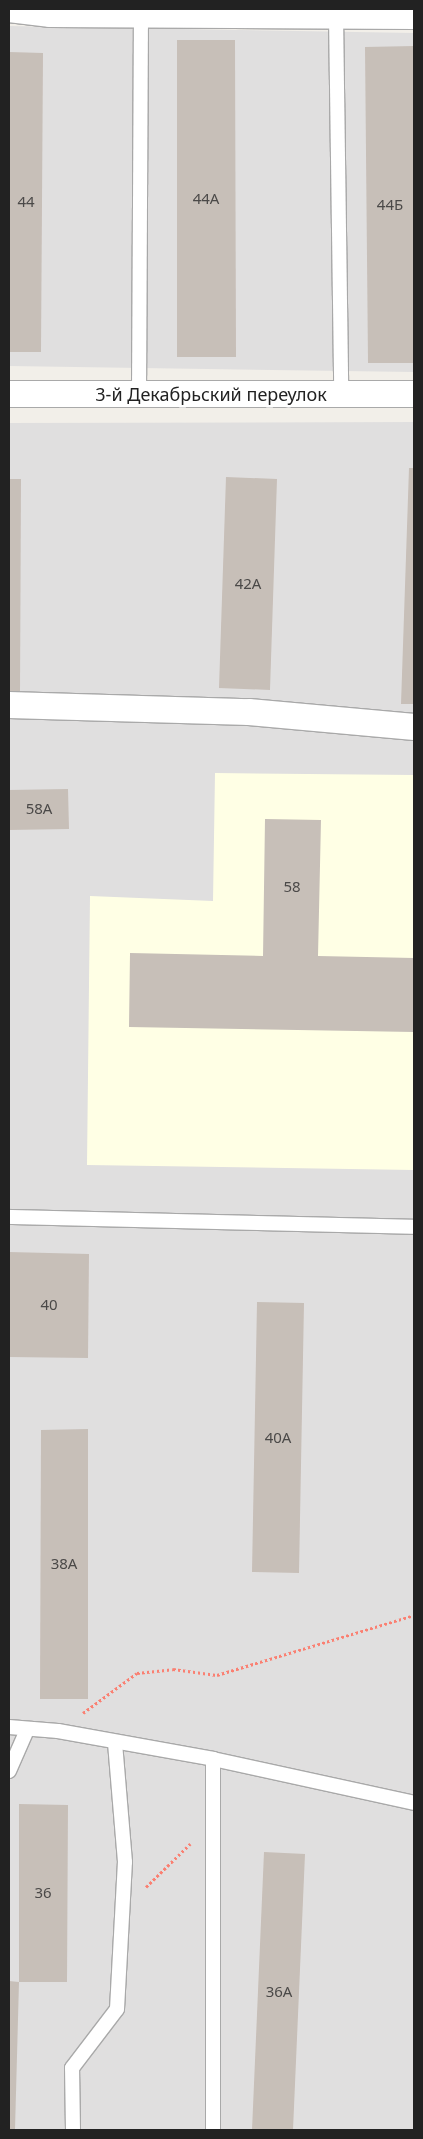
<!DOCTYPE html>
<html>
<head>
<meta charset="utf-8">
<style>
  body { margin:0 }
  #map { position:relative; width:423px; height:2139px; overflow:hidden; background:#f2efe9; font-family:"Noto Sans",sans-serif }
  div>[style] { position:absolute }
  [style*='--x'] { left:calc(var(--x)*1px); top:calc(var(--y)*1px); width:calc(var(--w)*1px); rotate:calc(var(--a)*1deg) }
  .residential>* { inset:0; background:#e0dfdf }
  .education>* { inset:0; background:#ffffe5 }
  .building>* { inset:0; background:#c7bfb8 }
  .path>* { height:3px; margin-top:-1.5px; transform-origin:0; background:repeating-linear-gradient(90deg,#fa8072 0 2.5px,transparent 0 5px) }
  .roads { filter:drop-shadow(1px 0 #a9a9a9) drop-shadow(-1px 0 #a9a9a9) drop-shadow(0 1px #a9a9a9) drop-shadow(0 -1px #a9a9a9) }
  .lane>* { height:14px; margin:-7px; padding:0 7px; transform-origin:7px; border-radius:7px; background:#fff }
  .street>* { height:26px; margin:-13px; padding:0 13px; transform-origin:13px; border-radius:13px; background:#fff }
  span { translate:-50% -50%; white-space:nowrap; text-align:center; line-height:1.15; -webkit-text-stroke:5px #fff; paint-order:stroke }
  .number-label { font-size:15px; color:#4b4948 }
  .number-label span { -webkit-text-stroke-width:0 }
  .street-label { font-size:18px; color:#222 }
  .frame { position:absolute; inset:0; border:10px solid #222; pointer-events:none }
</style>
</head>
<body>
<div id="map">
  <div class="residential">
    <div style="clip-path:polygon(9px 26px,414px 33px,414px 372px,9px 366px)"></div>
    <div style="clip-path:polygon(414px 422px,414px 2130px,9px 2130px,9px 423px)"></div>
  </div>
  <div class="education">
    <div style="clip-path:polygon(215px 773px,414px 775px,414px 1170px,87px 1165px,90px 896px,213px 901px)"></div>
  </div>
  <div class="building">
    <div style="clip-path:polygon(177px 40px,235px 40px,236px 357px,177px 357px)"></div>
    <div style="clip-path:polygon(414px 46px,414px 363px,368px 363px,365px 47px)"></div>
    <div style="clip-path:polygon(9px 52px,43px 53px,41px 352px,9px 352px)"></div>
    <div style="clip-path:polygon(409px 468px,414px 468px,414px 704px,401px 704px)"></div>
    <div style="clip-path:polygon(226px 477px,277px 479px,270px 690px,219px 688px)"></div>
    <div style="clip-path:polygon(9px 479px,21px 479px,20px 695px,9px 695px)"></div>
    <div style="clip-path:polygon(68px 789px,69px 829px,9px 830px,9px 790px)"></div>
    <div style="clip-path:polygon(265px 819px,321px 820px,318px 956px,414px 958px,414px 1032px,129px 1027px,130px 953px,263px 956px)"></div>
    <div style="clip-path:polygon(9px 1252px,89px 1254px,88px 1358px,9px 1357px)"></div>
    <div style="clip-path:polygon(257px 1302px,304px 1303px,299px 1573px,252px 1572px)"></div>
    <div style="clip-path:polygon(88px 1429px,88px 1699px,40px 1699px,41px 1430px)"></div>
    <div style="clip-path:polygon(19px 1804px,68px 1805px,67px 1982px,19px 1982px,15px 2130px,9px 2130px,9px 1981px,19px 1982px)"></div>
    <div style="clip-path:polygon(264px 1852px,305px 1854px,293px 2130px,252px 2130px)"></div>
  </div>
  <div class="path">
    <div style="--x:83;--y:1713;--w:67;--a:-36.5"></div>
    <div style="--x:137;--y:1673;--w:36;--a:-6"></div>
    <div style="--x:173;--y:1669;--w:44;--a:7.8"></div>
    <div style="--x:217;--y:1675;--w:206;--a:-16.9"></div>
    <div style="--x:146;--y:1887;--w:62;--a:-44.3"></div>
  </div>
  <div class="roads">
    <div class="lane">
      <div style="--x:336;--y:15;--w:379;--a:89.2"></div>
      <div style="--x:139;--y:394;--w:382;--a:-89.7"></div>
      <div style="--x:9;--y:1217;--w:405;--a:1.4"></div>
      <div style="--x:9;--y:1727;--w:49;--a:4.7"></div>
      <div style="--x:58;--y:1731;--w:158;--a:10.2"></div>
      <div style="--x:213;--y:1759;--w:206;--a:12.3"></div>
      <div style="--x:9;--y:1771;--w:45;--a:-66.3"></div>
      <div style="--x:73;--y:2130;--w:62;--a:-90.9"></div>
      <div style="--x:72;--y:2068;--w:74;--a:-52.7"></div>
      <div style="--x:117;--y:2009;--w:147;--a:-86.9"></div>
      <div style="--x:125;--y:1862;--w:119;--a:-94.8"></div>
      <div style="--x:213;--y:2130;--w:371;--a:-90"></div>
    </div>
    <div class="street">
      <div style="--x:9;--y:9;--w:42;--a:6.8"></div>
      <div style="--x:51;--y:14;--w:363;--a:0.3"></div>
      <div style="--x:9;--y:394;--w:405;--a:0"></div>
      <div style="--x:9;--y:705;--w:240;--a:1.7"></div>
      <div style="--x:249;--y:712;--w:166;--a:5.2"></div>
    </div>
  </div>
  <div class="number-label">
    <span style="left:206px;top:199px">44А</span>
    <span style="left:26px;top:202px">44</span>
    <span style="left:390px;top:205px">44Б</span>
    <span style="left:248px;top:584px">42А</span>
    <span style="left:39px;top:809px">58А</span>
    <span style="left:292px;top:887px">58</span>
    <span style="left:49px;top:1305px">40</span>
    <span style="left:278px;top:1438px">40А</span>
    <span style="left:64px;top:1564px">38А</span>
    <span style="left:43px;top:1893px">36</span>
    <span style="left:279px;top:1992px">36А</span>
  </div>
  <div class="street-label">
    <span style="left:211px;top:394px">3-й Декабрьский переулок</span>
  </div>
  <div class="frame"></div>
</div>
</body>
</html>
